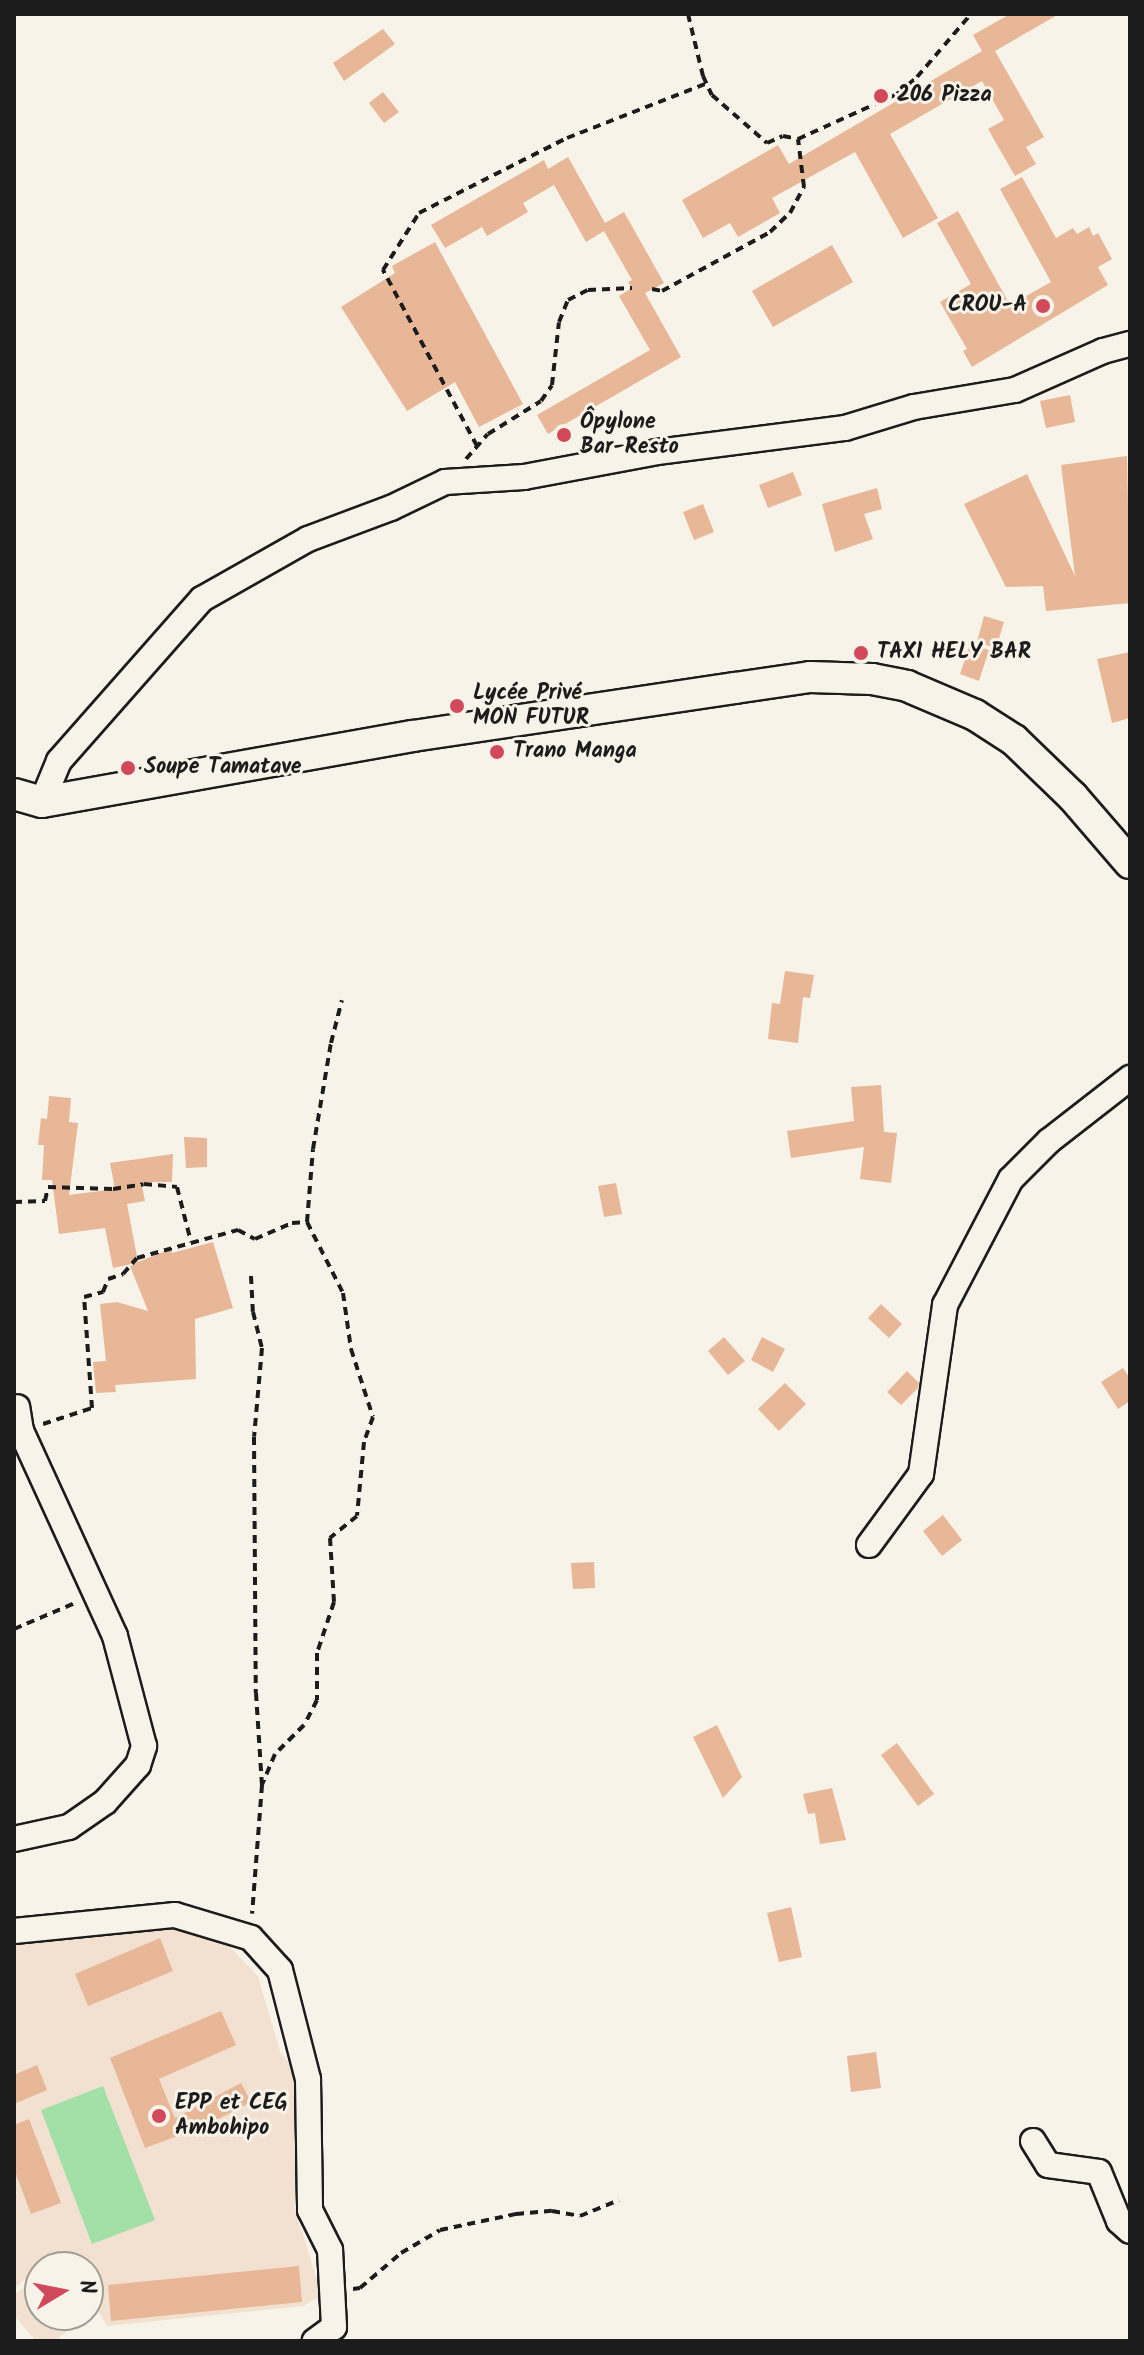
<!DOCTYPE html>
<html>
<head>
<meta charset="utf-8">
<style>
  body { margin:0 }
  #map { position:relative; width:1144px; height:2355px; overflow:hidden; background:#f7f3e8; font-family:Kalam,sans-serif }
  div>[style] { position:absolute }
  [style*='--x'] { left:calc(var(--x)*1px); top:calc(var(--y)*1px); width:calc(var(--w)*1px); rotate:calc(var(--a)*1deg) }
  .built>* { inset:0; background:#f2e1d0 }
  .green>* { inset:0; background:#a2e0a7 }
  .building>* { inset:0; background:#e7b797 }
  .path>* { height:4px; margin-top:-2px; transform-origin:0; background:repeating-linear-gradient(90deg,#1c1c1c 0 8px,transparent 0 14px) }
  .roads { filter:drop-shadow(2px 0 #1c1c1c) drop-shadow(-2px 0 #1c1c1c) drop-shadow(0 2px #1c1c1c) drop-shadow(0 -2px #1c1c1c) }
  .minor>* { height:24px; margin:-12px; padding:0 12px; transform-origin:12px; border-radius:12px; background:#f7f3e8 }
  .tertiary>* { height:30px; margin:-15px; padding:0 15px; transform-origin:15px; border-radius:15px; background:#f7f3e8 }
  .dots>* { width:22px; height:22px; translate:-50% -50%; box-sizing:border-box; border:4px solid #f7f3e8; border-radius:50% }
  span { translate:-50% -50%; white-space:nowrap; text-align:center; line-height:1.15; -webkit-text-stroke:6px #f7f3e8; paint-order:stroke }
  .poi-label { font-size:22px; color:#1c1c1c; font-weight:700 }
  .left { translate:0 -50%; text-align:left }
  .right { translate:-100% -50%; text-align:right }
  .frame { position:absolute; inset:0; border:16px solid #1c1c1c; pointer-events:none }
  .north { position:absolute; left:24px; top:2251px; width:80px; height:80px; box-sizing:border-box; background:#f7f3e8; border:2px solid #9f9d96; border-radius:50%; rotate:80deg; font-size:22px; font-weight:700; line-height:32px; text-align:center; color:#1c1c1c }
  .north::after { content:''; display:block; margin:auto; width:28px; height:36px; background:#d1495b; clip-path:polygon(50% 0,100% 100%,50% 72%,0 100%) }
</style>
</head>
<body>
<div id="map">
  <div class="built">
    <div style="clip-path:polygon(175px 1922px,221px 1938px,258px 1976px,280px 2052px,302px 2078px,305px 2154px,294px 2207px,322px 2295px,303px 2306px,107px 2326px,88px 2293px,88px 2267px,40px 2267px,40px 2275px,32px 2274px,14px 2288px,14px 1939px)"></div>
    <div style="clip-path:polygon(40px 2279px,40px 2315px,76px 2315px,79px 2320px,56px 2341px,36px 2341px,14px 2315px,14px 2294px)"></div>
  </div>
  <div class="green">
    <div style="clip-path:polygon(103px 2086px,155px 2220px,92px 2244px,41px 2110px)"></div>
  </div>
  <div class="building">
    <div style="clip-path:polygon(1010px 14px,1059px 14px,995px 51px,1044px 137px,1026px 147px,1036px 164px,1015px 176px,988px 129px,1004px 120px,982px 81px,890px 134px,938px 218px,903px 238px,855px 152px,772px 198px,780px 213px,738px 237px,730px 223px,703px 238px,682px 200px,778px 145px,789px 164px,982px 51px,973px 35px)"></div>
    <div style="clip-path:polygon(383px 29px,395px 44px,344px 81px,333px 63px)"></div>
    <div style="clip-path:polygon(383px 92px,399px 112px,384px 123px,369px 103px)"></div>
    <div style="clip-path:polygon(568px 157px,605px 223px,624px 212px,664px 283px,645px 293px,681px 357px,548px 434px,537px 415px,650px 350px,619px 296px,632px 288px,628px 282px,632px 280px,604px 231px,586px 242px,554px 185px,523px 203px,528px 212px,487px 236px,482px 227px,445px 248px,431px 225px,544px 160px,548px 169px)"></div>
    <div style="clip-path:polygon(1022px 177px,1056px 238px,1073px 228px,1077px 234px,1089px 227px,1093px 236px,1098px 233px,1112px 259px,1098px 267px,1108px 285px,972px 367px,963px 351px,967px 349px,940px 302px,971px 284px,937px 223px,958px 211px,1010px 305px,1051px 282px,1000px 189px)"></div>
    <div style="clip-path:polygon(435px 242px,523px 404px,479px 427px,455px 382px,407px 411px,341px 307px,395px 273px,392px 266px)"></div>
    <div style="clip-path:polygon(832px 245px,853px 282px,773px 327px,752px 291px)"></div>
    <div style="clip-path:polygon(1070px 395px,1075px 422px,1046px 428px,1040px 401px)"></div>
    <div style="clip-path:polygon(1127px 456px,1130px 603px,1046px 611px,1043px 586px,1006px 587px,964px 504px,1027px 474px,1075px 576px,1061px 465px)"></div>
    <div style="clip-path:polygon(793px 472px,802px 495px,768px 508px,759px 485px)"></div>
    <div style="clip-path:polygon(877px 488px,882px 509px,864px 514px,873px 539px,835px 552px,822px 504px)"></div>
    <div style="clip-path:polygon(703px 504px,714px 532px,694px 540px,683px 512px)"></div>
    <div style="clip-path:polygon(984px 616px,1004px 622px,996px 648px,977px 642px)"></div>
    <div style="clip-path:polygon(970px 644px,989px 650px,979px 681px,960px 674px)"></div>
    <div style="clip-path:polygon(1130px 652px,1130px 718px,1112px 723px,1097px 659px)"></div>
    <div style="clip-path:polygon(785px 971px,814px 975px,810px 998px,803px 997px,798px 1043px,768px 1039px,772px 1003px,780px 1004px)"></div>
    <div style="clip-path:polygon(881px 1085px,884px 1132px,897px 1133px,891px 1183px,860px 1179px,864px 1147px,791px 1158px,787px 1131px,854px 1121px,851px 1087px)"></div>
    <div style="clip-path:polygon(49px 1096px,71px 1098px,69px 1122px,78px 1123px,69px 1195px,115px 1189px,110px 1163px,173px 1154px,172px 1182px,141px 1182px,145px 1201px,127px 1204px,138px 1262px,171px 1249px,172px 1253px,213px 1242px,233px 1308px,195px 1319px,196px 1379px,115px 1385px,116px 1392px,96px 1393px,93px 1362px,106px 1361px,100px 1304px,117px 1302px,148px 1311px,130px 1266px,136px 1263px,113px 1268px,105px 1228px,59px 1234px,52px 1180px,42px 1180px,44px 1145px,38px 1145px,41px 1118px,47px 1119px)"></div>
    <div style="clip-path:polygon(184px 1137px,207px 1138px,207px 1167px,186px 1168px)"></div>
    <div style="clip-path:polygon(616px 1183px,622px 1214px,604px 1217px,598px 1186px)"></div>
    <div style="clip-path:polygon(881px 1304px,902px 1324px,889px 1338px,868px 1318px)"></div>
    <div style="clip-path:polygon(724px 1337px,745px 1361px,728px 1375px,708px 1351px)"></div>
    <div style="clip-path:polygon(762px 1337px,785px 1349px,773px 1372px,751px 1360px)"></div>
    <div style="clip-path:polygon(1123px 1368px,1130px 1379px,1130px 1401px,1118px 1409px,1101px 1382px)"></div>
    <div style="clip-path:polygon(907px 1371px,919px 1383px,918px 1388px,901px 1405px,887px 1392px)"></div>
    <div style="clip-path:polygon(785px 1383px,806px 1404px,779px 1431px,758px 1409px)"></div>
    <div style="clip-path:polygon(943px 1515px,962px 1540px,942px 1556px,923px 1531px)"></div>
    <div style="clip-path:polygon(594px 1562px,595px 1588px,573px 1589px,571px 1563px)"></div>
    <div style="clip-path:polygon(717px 1725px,742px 1777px,723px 1798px,693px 1737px)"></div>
    <div style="clip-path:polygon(897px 1743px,934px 1794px,918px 1806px,881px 1755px)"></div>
    <div style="clip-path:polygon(832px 1788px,846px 1840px,820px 1844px,815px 1813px,808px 1814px,803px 1794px)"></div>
    <div style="clip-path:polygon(791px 1907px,802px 1957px,779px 1962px,767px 1913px)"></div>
    <div style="clip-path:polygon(160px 1938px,173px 1971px,88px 2006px,75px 1974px)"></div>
    <div style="clip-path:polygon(221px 2011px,236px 2045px,159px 2079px,175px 2118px,241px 2083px,251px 2102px,207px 2125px,145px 2148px,110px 2058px)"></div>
    <div style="clip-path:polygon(876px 2052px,881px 2088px,851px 2092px,847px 2056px)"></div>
    <div style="clip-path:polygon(37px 2065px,47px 2090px,14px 2104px,14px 2075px)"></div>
    <div style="clip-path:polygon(29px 2119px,61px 2203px,31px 2214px,14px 2169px,14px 2125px)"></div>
    <div style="clip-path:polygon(299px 2266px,302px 2302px,111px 2321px,108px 2285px)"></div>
  </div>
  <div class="path">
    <div style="--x:688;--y:14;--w:64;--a:76.4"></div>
    <div style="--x:703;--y:76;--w:21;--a:65"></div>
    <div style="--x:712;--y:95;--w:73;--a:41.1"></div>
    <div style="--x:767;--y:143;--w:17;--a:-24"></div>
    <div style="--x:783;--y:136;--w:15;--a:11"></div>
    <div style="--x:652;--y:289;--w:10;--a:11"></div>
    <div style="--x:662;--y:291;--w:123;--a:-28.6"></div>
    <div style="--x:770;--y:232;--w:28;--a:-44"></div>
    <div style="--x:790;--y:213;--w:30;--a:-62"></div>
    <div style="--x:804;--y:187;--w:48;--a:-97.1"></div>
    <div style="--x:798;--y:139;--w:109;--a:-24.4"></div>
    <div style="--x:897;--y:94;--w:26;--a:-40"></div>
    <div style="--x:917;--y:77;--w:83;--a:-49.4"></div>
    <div style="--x:477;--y:446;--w:200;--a:-118.1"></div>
    <div style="--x:383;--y:270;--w:67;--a:-57.7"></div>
    <div style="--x:419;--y:213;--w:166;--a:-26.9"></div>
    <div style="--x:567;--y:138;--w:150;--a:-21.4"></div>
    <div style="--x:466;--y:459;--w:33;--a:-49"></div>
    <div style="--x:488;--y:434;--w:62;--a:-31.9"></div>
    <div style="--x:541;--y:401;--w:19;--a:-55"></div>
    <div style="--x:552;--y:385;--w:63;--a:-83.7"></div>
    <div style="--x:559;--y:322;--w:24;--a:-68"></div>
    <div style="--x:568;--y:300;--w:22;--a:-27"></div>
    <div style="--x:588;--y:290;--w:44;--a:-2.6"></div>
    <div style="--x:14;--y:1202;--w:31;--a:-2"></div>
    <div style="--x:45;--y:1201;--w:14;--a:-78"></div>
    <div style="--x:48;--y:1187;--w:65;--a:1.8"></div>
    <div style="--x:113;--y:1189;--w:31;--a:-9"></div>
    <div style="--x:144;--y:1184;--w:33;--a:5"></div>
    <div style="--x:177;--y:1187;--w:57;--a:75.7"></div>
    <div style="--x:307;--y:1222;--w:73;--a:-85.3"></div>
    <div style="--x:313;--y:1149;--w:108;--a:-80.4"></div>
    <div style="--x:331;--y:1043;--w:44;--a:-75.7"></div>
    <div style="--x:251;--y:1276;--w:36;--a:87"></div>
    <div style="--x:253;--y:1312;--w:37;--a:76"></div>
    <div style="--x:262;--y:1348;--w:89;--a:95.1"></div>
    <div style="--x:254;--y:1437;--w:256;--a:89.6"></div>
    <div style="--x:256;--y:1693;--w:92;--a:86.3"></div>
    <div style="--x:262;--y:1785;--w:129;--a:94.4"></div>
    <div style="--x:43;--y:1424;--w:52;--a:-18.1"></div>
    <div style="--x:92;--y:1408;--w:111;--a:-94.1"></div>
    <div style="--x:84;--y:1297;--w:20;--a:-15"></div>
    <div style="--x:103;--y:1292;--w:14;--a:-69"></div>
    <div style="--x:108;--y:1279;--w:16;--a:-18"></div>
    <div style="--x:123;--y:1274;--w:21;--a:-49"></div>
    <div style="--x:137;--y:1258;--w:105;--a:-15.5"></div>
    <div style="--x:238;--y:1230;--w:19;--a:28"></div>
    <div style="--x:255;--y:1239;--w:40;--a:-23.4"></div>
    <div style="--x:292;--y:1223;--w:15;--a:-4"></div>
    <div style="--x:307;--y:1222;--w:80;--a:63.1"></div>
    <div style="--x:343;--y:1293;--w:57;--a:81.9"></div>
    <div style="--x:351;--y:1349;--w:71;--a:72.1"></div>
    <div style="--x:373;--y:1417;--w:27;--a:110"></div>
    <div style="--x:364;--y:1442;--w:74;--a:95.4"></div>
    <div style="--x:357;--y:1516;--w:35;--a:141"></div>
    <div style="--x:330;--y:1538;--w:64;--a:86.4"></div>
    <div style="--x:334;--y:1602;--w:54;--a:108.4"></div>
    <div style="--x:317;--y:1653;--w:47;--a:90"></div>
    <div style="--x:317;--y:1700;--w:28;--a:117"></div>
    <div style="--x:304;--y:1725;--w:41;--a:135"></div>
    <div style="--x:275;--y:1754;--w:34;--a:113"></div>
    <div style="--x:14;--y:1629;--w:66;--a:-23.1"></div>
    <div style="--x:353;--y:2289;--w:7;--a:-8"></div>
    <div style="--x:360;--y:2288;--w:54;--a:-40.5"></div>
    <div style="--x:401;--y:2253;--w:45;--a:-30.5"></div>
    <div style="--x:440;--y:2230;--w:78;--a:-11.9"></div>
    <div style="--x:516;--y:2214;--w:36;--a:-5"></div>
    <div style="--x:552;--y:2211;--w:28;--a:10"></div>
    <div style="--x:580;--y:2216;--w:42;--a:-22.3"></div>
  </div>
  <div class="roads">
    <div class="minor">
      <div style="--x:42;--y:802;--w:44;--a:-67.5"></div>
      <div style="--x:59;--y:761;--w:216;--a:-48.6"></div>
      <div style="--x:202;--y:599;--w:122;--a:-29.5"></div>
      <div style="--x:308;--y:539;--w:89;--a:-20.5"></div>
      <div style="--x:391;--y:508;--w:60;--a:-25.7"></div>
      <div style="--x:445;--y:482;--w:79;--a:-3.6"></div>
      <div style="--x:524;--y:477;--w:135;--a:-10.6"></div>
      <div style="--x:657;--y:452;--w:190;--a:-7.3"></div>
      <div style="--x:845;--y:428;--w:72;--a:-16.9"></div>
      <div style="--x:914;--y:407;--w:102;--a:-9.6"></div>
      <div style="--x:1015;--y:390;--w:96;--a:-23.9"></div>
      <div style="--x:1103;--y:351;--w:28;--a:-15"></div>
      <div style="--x:869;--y:1545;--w:88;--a:-53.8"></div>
      <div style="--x:921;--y:1474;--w:171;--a:-81.9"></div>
      <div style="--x:945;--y:1305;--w:142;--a:-62.4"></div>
      <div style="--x:1011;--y:1179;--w:54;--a:-45"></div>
      <div style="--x:1049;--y:1141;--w:103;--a:-37.9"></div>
      <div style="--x:14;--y:1839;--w:56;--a:-12.3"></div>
      <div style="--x:69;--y:1827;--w:44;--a:-34.8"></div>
      <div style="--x:105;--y:1802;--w:50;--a:-48.3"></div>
      <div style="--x:138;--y:1765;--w:20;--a:-72"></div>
      <div style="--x:144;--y:1746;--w:114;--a:-104.8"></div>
      <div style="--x:115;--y:1636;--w:226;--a:-114.6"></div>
      <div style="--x:21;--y:1431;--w:24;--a:-99"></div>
      <div style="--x:14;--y:1931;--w:162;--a:-5.7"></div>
      <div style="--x:175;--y:1915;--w:79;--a:16.8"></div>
      <div style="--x:251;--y:1938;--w:43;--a:47.8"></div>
      <div style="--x:280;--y:1970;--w:113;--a:75.6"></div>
      <div style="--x:308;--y:2079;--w:131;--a:89.1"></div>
      <div style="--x:310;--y:2210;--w:45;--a:63.4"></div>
      <div style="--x:330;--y:2250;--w:77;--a:87"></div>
      <div style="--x:334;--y:2327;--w:24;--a:144"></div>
      <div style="--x:1033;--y:2141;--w:28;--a:58"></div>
      <div style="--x:1048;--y:2165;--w:51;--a:7.8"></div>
      <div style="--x:1099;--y:2172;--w:53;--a:67.8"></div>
      <div style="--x:1119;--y:2221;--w:15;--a:42"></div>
    </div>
    <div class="tertiary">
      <div style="--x:14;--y:794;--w:29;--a:16"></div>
      <div style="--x:42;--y:802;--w:377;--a:-10.1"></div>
      <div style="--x:413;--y:736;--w:326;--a:-8.5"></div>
      <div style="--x:735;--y:688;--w:76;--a:-8.3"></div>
      <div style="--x:810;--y:677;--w:62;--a:1.8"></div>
      <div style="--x:872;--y:679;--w:36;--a:11"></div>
      <div style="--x:907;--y:686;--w:74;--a:23.1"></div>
      <div style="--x:975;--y:715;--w:46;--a:32.7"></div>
      <div style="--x:1014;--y:740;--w:82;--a:44"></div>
      <div style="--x:1073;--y:797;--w:87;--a:49.2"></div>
    </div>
  </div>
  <div class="dots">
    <div style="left:881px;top:96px;background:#d1495b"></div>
    <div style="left:1043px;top:306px;background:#d1495b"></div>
    <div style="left:564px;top:435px;background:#d1495b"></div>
    <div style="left:861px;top:653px;background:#d1495b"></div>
    <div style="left:457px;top:706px;background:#d1495b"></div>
    <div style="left:497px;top:752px;background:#d1495b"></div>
    <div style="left:128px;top:768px;background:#d1495b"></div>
    <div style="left:159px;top:2116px;background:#d1495b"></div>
  </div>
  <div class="poi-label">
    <span class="left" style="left:897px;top:96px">206 Pizza</span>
    <span class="right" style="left:1027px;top:306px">CROU-A</span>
    <span class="left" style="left:580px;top:435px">Ôpylone<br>Bar-Resto</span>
    <span class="left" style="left:877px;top:653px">TAXI HELY BAR</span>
    <span class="left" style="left:473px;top:706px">Lycée Privé<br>MON FUTUR</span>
    <span class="left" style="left:513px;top:752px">Trano Manga</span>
    <span class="left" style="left:144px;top:768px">Soupe Tamatave</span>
    <span class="left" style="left:175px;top:2116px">EPP et CEG<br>Ambohipo</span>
  </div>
  <div class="frame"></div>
  <div class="north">N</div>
</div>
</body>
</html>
